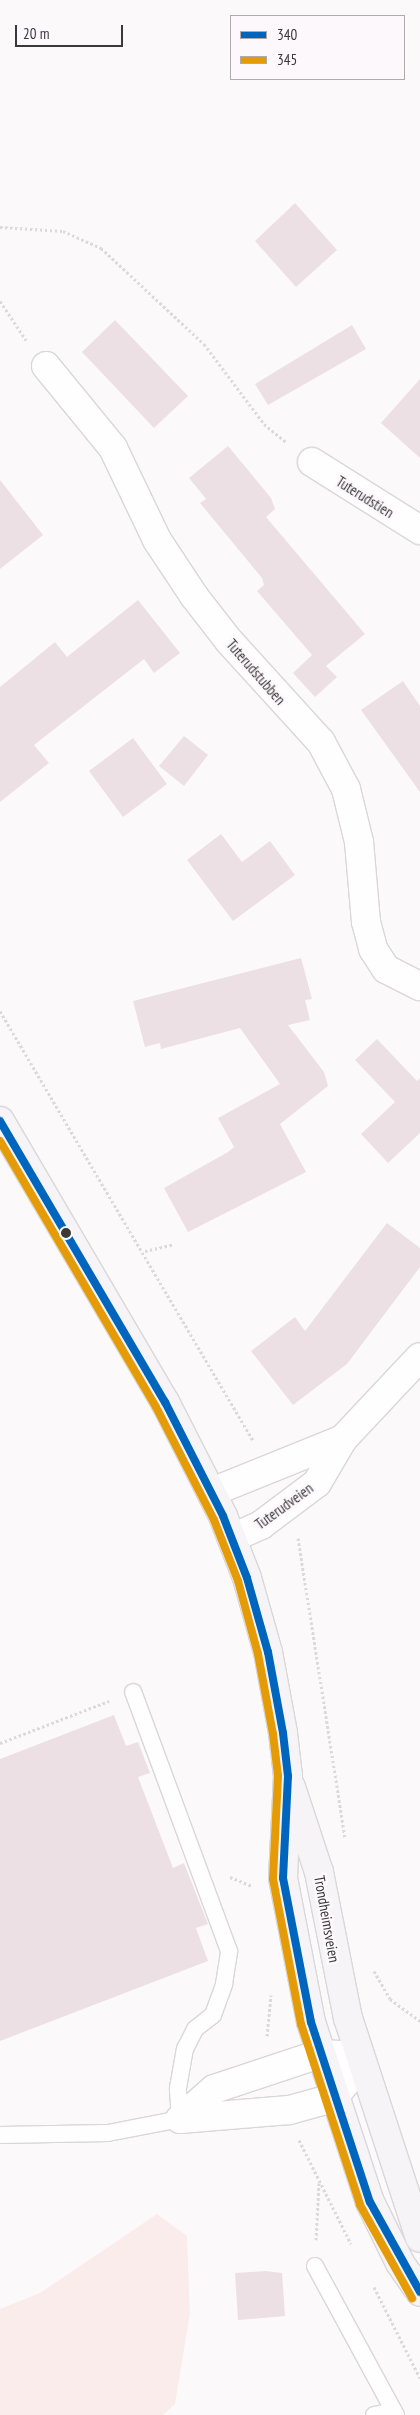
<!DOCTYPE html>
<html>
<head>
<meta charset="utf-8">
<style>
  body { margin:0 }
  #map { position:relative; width:420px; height:2415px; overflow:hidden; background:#fcf9fb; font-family:"PT Sans Narrow",sans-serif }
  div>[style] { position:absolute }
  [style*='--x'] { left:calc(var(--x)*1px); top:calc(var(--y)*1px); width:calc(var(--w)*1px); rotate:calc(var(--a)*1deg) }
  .green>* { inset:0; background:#fbecec }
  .building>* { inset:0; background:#ece0e4 }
  .path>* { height:3px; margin-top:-1.5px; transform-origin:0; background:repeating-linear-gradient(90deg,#dbdada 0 2.5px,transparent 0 5px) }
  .roads { filter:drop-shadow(1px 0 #d9d7d8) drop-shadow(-1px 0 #d9d7d8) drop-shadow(0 1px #d9d7d8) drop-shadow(0 -1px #d9d7d8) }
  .service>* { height:16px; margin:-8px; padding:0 8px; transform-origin:8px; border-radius:8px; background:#fffefe }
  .minor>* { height:28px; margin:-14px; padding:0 14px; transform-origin:14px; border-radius:14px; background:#fffefe }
  .secondary>* { height:28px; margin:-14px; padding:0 14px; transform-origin:14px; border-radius:14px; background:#f6f4f7 }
  .bus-1>* { height:8px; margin:-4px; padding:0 4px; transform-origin:4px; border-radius:4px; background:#0065bd }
  .bus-2>* { height:8px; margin:-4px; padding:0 4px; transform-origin:4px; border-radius:4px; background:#e49b06 }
  .dots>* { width:14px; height:14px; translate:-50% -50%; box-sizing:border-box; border:2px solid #fdf8fb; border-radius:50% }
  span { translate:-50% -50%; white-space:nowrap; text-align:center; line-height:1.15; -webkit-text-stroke:5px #fdf8fb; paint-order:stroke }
  .street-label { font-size:15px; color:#3a3839 }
  .legend { position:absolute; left:230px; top:15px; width:175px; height:65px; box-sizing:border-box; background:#fdf8fb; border:1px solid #afabad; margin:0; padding:6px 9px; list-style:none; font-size:15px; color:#3a3839 }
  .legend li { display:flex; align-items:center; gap:10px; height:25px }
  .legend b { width:25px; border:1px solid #afabad }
  .scale { position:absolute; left:15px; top:25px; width:108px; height:22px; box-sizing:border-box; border:2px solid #3a3839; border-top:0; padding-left:6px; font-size:15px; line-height:18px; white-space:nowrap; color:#3a3839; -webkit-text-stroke:4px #fdf8fb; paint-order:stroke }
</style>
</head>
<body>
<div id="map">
  <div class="green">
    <div style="clip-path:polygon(157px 2214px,187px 2236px,190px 2313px,175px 2404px,163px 2415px,0 2415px,0 2309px,40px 2293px)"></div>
  </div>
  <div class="building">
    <div style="clip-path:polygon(295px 203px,337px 250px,296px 287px,255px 241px)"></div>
    <div style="clip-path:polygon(115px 320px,188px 396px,154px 428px,82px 352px)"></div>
    <div style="clip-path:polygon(352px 325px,366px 349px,268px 405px,255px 384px)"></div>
    <div style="clip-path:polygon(420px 379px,420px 458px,381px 423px)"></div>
    <div style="clip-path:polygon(228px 446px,271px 498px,275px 509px,266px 517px,365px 634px,326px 666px,337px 677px,315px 697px,293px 673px,312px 655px,257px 591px,264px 585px,262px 578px,200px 503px,206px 499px,189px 478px)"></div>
    <div style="clip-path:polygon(0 480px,43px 535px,0 569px)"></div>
    <div style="clip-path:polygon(138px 600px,180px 653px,154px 673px,144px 659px,34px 745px,49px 763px,0 802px,0 687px,55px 642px,67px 657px)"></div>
    <div style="clip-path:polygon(403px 681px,420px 706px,420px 792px,361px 710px)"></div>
    <div style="clip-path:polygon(184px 736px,208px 755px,184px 786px,159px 766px)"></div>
    <div style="clip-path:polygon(133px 738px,167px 784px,123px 817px,89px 771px)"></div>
    <div style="clip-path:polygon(221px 834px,242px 862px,270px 841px,295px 875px,233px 921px,187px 860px)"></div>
    <div style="clip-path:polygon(301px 958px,312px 999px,305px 1000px,310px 1020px,288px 1025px,324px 1072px,328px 1086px,280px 1124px,306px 1172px,188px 1232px,164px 1188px,228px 1152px,234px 1147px,218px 1118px,280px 1084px,240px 1028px,161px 1049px,160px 1043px,145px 1047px,133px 1001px)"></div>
    <div style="clip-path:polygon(377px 1039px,417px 1081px,420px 1078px,420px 1133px,388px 1163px,361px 1134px,395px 1102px,355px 1060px)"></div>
    <div style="clip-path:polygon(387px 1223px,420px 1248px,420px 1267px,347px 1364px,293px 1405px,251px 1351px,295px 1317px,305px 1331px)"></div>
    <div style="clip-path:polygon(114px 1715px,126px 1746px,138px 1742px,150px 1773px,138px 1777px,173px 1868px,184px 1863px,208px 1924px,196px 1928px,208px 1961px,0 2041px,0 1759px)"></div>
    <div style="clip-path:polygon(266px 2271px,282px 2273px,285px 2316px,238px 2320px,235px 2273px)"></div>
  </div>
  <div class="path">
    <div style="--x:0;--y:227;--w:63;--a:3.6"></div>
    <div style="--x:63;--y:231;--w:42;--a:24.1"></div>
    <div style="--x:101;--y:248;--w:141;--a:43"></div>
    <div style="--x:204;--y:344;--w:100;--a:53.1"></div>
    <div style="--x:264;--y:424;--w:28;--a:39"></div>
    <div style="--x:0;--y:301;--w:47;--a:56.3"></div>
    <div style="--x:0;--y:1011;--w:498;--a:59.5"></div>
    <div style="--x:145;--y:1251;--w:28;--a:-13"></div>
    <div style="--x:298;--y:1538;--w:304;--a:81.1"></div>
    <div style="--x:0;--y:1743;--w:117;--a:-21.1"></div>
    <div style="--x:230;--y:1877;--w:24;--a:22"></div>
    <div style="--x:374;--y:1971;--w:32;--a:60"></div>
    <div style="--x:390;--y:1999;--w:37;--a:36"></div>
    <div style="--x:267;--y:2036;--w:41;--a:-84.4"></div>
    <div style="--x:299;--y:2140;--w:116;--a:63.4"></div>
    <div style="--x:316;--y:2240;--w:57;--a:-87"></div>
    <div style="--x:374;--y:2287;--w:102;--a:63.2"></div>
  </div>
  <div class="roads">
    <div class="service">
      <div style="--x:0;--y:2135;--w:108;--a:-1.1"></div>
      <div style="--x:108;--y:2133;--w:73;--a:-11"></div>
      <div style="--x:180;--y:2119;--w:31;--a:-94"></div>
      <div style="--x:178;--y:2088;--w:40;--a:-80"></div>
      <div style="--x:185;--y:2049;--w:22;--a:-63"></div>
      <div style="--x:195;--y:2029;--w:23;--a:-38"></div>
      <div style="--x:213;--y:2015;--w:33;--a:-70"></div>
      <div style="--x:224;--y:1984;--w:33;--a:-81"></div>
      <div style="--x:229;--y:1951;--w:276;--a:-110.3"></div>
      <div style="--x:315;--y:2266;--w:170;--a:61.5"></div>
      <div style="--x:374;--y:2415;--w:20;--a:-11"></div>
    </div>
    <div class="minor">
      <div style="--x:46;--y:366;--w:106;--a:50.7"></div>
      <div style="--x:113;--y:448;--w:102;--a:64.4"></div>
      <div style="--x:157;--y:540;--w:67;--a:56.5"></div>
      <div style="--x:194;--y:596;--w:57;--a:52.1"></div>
      <div style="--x:229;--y:641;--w:137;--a:47.7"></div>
      <div style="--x:321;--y:742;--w:53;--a:62"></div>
      <div style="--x:346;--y:789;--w:55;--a:76.2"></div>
      <div style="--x:359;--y:842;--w:80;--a:85"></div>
      <div style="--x:366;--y:922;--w:28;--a:75"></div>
      <div style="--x:373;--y:949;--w:24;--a:57"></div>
      <div style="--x:386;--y:969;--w:38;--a:27"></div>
      <div style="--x:312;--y:462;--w:128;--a:32.2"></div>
      <div style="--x:212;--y:1492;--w:141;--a:-22"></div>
      <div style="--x:232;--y:1538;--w:32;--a:-24"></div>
      <div style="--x:261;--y:1525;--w:70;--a:-36.9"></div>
      <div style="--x:317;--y:1483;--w:51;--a:-59.4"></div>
      <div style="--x:343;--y:1439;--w:112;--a:-46.8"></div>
      <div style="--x:320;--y:2054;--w:20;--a:3"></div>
      <div style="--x:340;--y:2055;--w:24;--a:22"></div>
      <div style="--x:362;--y:2064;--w:45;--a:130.5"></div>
      <div style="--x:333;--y:2098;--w:46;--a:164.7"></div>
      <div style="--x:289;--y:2110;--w:109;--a:175.3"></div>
      <div style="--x:180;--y:2119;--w:45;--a:-41.4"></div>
      <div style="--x:214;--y:2089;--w:112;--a:-18.3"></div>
    </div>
    <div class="secondary">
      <div style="--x:0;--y:1121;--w:326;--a:59.6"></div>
      <div style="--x:165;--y:1402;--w:128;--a:63"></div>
      <div style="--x:223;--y:1516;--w:66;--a:68.8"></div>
      <div style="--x:247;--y:1578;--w:77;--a:74.2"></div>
      <div style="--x:268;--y:1652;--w:82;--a:79.5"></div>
      <div style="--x:283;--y:1733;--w:43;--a:83.4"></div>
      <div style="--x:288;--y:1776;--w:102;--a:92.8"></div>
      <div style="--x:283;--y:1878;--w:147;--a:79"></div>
      <div style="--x:311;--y:2022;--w:189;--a:71.9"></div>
      <div style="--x:370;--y:2202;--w:68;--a:63.8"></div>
      <div style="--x:400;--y:2263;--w:35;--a:55"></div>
      <div style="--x:291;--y:1787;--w:89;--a:71.8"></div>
      <div style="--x:319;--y:1872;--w:149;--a:78.8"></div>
      <div style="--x:348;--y:2018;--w:231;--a:71.9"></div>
    </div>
  </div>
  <div class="bus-1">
    <div style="--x:0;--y:1121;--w:326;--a:59.6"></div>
    <div style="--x:165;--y:1402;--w:128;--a:63"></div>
    <div style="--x:223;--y:1516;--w:66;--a:68.8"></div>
    <div style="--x:247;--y:1578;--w:77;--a:74.2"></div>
    <div style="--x:268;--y:1652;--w:82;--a:79.5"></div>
    <div style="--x:283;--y:1733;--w:43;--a:83.4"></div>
    <div style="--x:288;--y:1776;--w:102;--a:92.8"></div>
    <div style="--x:283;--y:1878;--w:147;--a:79"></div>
    <div style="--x:311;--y:2022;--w:189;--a:71.9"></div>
    <div style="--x:370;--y:2202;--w:103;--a:60.9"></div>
  </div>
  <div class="bus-2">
    <div style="--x:0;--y:1141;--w:308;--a:59.6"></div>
    <div style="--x:156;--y:1407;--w:127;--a:62.8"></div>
    <div style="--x:214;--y:1520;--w:66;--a:68.5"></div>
    <div style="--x:238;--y:1581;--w:76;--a:74.7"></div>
    <div style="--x:258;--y:1654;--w:81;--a:79.4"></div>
    <div style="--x:273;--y:1734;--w:42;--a:83.2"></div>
    <div style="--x:278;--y:1776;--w:103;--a:92.8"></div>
    <div style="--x:273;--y:1879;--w:148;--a:79.1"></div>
    <div style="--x:301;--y:2024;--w:190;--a:71.9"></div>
    <div style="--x:360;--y:2205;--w:107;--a:60.8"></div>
  </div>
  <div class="dots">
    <div style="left:66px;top:1233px;background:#3a3839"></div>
  </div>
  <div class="street-label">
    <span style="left:365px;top:497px;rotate:32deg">Tuterudstien</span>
    <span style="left:256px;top:672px;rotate:49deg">Tuterudstubben</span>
    <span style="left:284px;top:1506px;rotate:-36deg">Tuterudveien</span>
    <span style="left:327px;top:1919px;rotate:80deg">Trondheimsveien</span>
  </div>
  <ul class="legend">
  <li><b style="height:6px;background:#0065bd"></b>340</li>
  <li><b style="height:6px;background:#e49b06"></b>345</li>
  </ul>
  <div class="scale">20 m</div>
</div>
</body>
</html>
